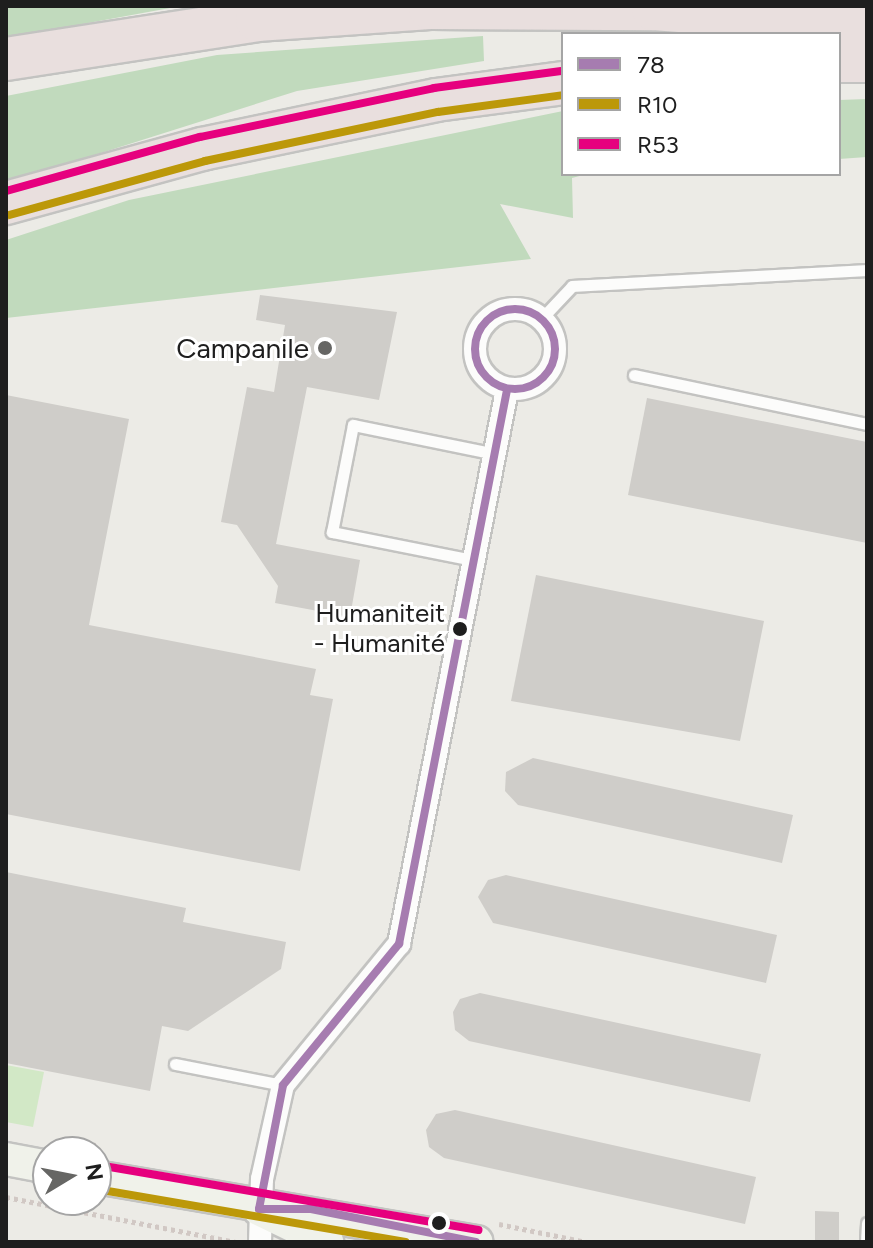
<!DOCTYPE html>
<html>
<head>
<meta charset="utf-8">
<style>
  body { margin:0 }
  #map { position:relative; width:873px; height:1248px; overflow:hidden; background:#ecebe6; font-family:Figtree,sans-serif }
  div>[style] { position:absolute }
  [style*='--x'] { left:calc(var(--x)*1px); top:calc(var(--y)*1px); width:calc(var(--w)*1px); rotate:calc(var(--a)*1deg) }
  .grass>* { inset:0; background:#d2e8c6 }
  .forest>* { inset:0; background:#c1dabd }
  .building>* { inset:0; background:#cfcdc9 }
  .path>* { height:5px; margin-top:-2.5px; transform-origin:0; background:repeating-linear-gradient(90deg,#d1c8c4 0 4px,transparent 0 8px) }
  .roads { filter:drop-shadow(2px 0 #c3c3c1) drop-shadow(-2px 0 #c3c3c1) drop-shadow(0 2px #c3c3c1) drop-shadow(0 -2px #c3c3c1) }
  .lane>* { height:11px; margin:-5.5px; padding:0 5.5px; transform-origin:5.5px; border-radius:5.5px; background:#fcfcfb }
  .street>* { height:22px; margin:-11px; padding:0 11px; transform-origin:11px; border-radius:11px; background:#fcfcfb }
  .street>.ring { margin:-11px; padding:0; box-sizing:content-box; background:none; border:22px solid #fcfcfb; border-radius:50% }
  .secondary>* { height:32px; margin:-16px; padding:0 16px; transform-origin:16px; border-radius:16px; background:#f0f2ea }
  .highway>* { height:42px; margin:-21px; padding:0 21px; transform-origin:21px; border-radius:21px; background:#e9dfde }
  .bus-1>* { height:8px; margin:-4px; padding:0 4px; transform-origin:4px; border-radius:4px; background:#a67cb0 }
  .bus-1>.ring { margin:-4px; padding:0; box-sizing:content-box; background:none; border:8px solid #a67cb0; border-radius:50% }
  .bus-2>* { height:8px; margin:-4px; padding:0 4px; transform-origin:4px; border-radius:4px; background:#bc9809 }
  .bus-3>* { height:8px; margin:-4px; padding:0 4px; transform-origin:4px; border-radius:4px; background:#e6007e }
  .dots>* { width:22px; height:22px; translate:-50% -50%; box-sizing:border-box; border:4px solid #fff; border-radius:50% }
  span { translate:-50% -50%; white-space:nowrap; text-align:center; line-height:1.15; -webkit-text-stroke:6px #fff; paint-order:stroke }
  .bus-label { font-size:26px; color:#1e1e1e }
  .right { translate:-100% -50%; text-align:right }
  .poi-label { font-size:28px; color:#1e1e1e }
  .frame { position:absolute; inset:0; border:8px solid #1e1e1e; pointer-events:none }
  .legend { position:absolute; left:561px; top:32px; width:280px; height:144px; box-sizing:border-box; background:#fff; border:2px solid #a5a5a5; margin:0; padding:10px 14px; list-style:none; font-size:24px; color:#1e1e1e }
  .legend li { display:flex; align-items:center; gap:16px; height:40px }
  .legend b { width:40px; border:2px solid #a5a5a5 }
  .north { position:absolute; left:32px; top:1136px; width:80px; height:80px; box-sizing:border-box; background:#fff; border:2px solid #a5a5a5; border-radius:50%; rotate:80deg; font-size:22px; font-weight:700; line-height:32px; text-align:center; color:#1e1e1e }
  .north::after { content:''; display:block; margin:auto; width:28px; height:36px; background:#666664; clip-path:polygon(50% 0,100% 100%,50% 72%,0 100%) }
</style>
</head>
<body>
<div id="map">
  <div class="grass">
    <div style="clip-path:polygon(6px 1065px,44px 1072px,33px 1127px,6px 1122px)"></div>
  </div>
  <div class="forest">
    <div style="clip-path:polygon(6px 6px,181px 6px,6px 38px)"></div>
    <div style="clip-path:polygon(483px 36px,484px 61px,297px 91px,6px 183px,6px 96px,217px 55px)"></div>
    <div style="clip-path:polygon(867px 99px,867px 157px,839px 159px,839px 100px)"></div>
    <div style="clip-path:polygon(563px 111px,563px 174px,587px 174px,572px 178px,573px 218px,500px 204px,531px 259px,6px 318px,6px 240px,129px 200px)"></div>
  </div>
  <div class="building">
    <div style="clip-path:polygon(260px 295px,397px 312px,379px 400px,307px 387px,276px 544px,360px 560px,350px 617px,275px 603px,278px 586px,237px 525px,221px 522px,247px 387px,274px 392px,285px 325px,256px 320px)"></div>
    <div style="clip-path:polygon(6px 395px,129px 419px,89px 625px,316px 669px,310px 695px,333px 699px,300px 871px,6px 814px)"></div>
    <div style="clip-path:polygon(647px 398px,867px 442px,867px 543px,628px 495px)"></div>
    <div style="clip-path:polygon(536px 575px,764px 621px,740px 741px,511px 701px)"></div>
    <div style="clip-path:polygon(533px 758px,793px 815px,782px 863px,518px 805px,505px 791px,506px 772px)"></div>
    <div style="clip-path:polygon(6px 872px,186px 908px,183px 922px,286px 942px,281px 969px,188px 1031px,162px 1026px,150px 1091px,6px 1063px)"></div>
    <div style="clip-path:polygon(506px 875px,777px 935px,766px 983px,493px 923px,478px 897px,488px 880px)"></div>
    <div style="clip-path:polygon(480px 993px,761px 1054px,750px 1102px,469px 1041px,455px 1030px,453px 1012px,460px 999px)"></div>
    <div style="clip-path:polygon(455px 1110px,756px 1177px,745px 1224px,444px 1158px,429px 1147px,426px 1130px,436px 1114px)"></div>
    <div style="clip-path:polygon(815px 1211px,839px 1212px,839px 1242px,815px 1242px)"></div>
  </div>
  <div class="path">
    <div style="--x:62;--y:1139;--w:34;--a:10"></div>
    <div style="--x:6;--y:1197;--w:234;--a:11.1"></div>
    <div style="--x:499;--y:1224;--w:89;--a:11.7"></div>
  </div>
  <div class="roads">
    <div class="lane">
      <div style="--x:542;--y:318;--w:44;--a:-46.8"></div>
      <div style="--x:572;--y:286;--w:295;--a:-3.1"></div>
      <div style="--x:634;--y:375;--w:238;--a:11.9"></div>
      <div style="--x:473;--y:560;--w:144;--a:-168.8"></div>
      <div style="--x:332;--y:532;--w:109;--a:-78.9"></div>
      <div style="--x:353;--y:425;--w:145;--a:11.5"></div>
      <div style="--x:175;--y:1064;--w:110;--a:11"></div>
      <div style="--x:866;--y:1242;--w:19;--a:-87"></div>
    </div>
    <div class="street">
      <div class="ring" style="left:475px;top:309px;width:58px;height:58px"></div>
      <div style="--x:260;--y:1242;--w:63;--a:-88.2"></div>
      <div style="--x:262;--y:1179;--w:96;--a:-77.4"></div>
      <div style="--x:283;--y:1085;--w:183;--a:-50.6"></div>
      <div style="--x:399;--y:944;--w:564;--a:-78.97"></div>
    </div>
    <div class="secondary">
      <div style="--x:6;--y:1159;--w:43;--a:10.8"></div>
      <div style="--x:96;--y:1177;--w:386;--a:9.7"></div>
      <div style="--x:259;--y:1209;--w:76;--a:25.9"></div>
    </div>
    <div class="highway">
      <div style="--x:6;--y:59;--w:254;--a:-8.8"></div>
      <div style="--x:257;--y:20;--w:173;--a:-4"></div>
      <div style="--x:430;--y:8;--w:223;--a:0.3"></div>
      <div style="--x:653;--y:9;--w:215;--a:4.3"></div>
      <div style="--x:839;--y:61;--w:28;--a:0"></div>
      <div style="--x:6;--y:203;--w:203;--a:-15.4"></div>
      <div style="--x:202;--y:149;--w:239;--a:-11.8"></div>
      <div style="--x:436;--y:100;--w:128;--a:-7.6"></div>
    </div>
  </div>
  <div class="bus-1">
    <div class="ring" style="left:475px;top:309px;width:72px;height:72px"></div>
    <div style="--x:259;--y:1209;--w:126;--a:-79"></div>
    <div style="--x:283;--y:1085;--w:183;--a:-50.6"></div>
    <div style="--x:399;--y:944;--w:564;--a:-78.97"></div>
    <div style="--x:259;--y:1209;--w:52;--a:0"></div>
    <div style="--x:311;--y:1209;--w:168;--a:11.3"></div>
  </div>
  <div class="bus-2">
    <div style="--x:9;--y:215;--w:203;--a:-15.4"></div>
    <div style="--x:205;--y:161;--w:238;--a:-11.9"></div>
    <div style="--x:438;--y:112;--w:126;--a:-7.7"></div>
    <div style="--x:96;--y:1189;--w:314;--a:9.7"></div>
  </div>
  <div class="bus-3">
    <div style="--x:6;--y:191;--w:201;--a:-15.6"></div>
    <div style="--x:200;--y:137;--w:239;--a:-11.8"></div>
    <div style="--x:434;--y:88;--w:128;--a:-7.6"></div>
    <div style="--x:98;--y:1165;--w:386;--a:9.7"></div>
  </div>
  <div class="dots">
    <div style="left:325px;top:348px;background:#666664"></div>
    <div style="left:460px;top:629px;background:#1e1e1e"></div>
    <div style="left:439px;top:1223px;background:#1e1e1e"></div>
  </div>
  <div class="bus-label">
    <span class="right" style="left:445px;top:629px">Humaniteit<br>- Humanité</span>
  </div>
  <div class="poi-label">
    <span class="right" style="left:309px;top:348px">Campanile</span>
  </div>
  <div class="frame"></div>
  <ul class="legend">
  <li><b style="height:10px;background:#a67cb0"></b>78</li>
  <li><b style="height:10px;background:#bc9809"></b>R10</li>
  <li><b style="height:10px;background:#e6007e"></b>R53</li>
  </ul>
  <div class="north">N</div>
</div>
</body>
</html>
